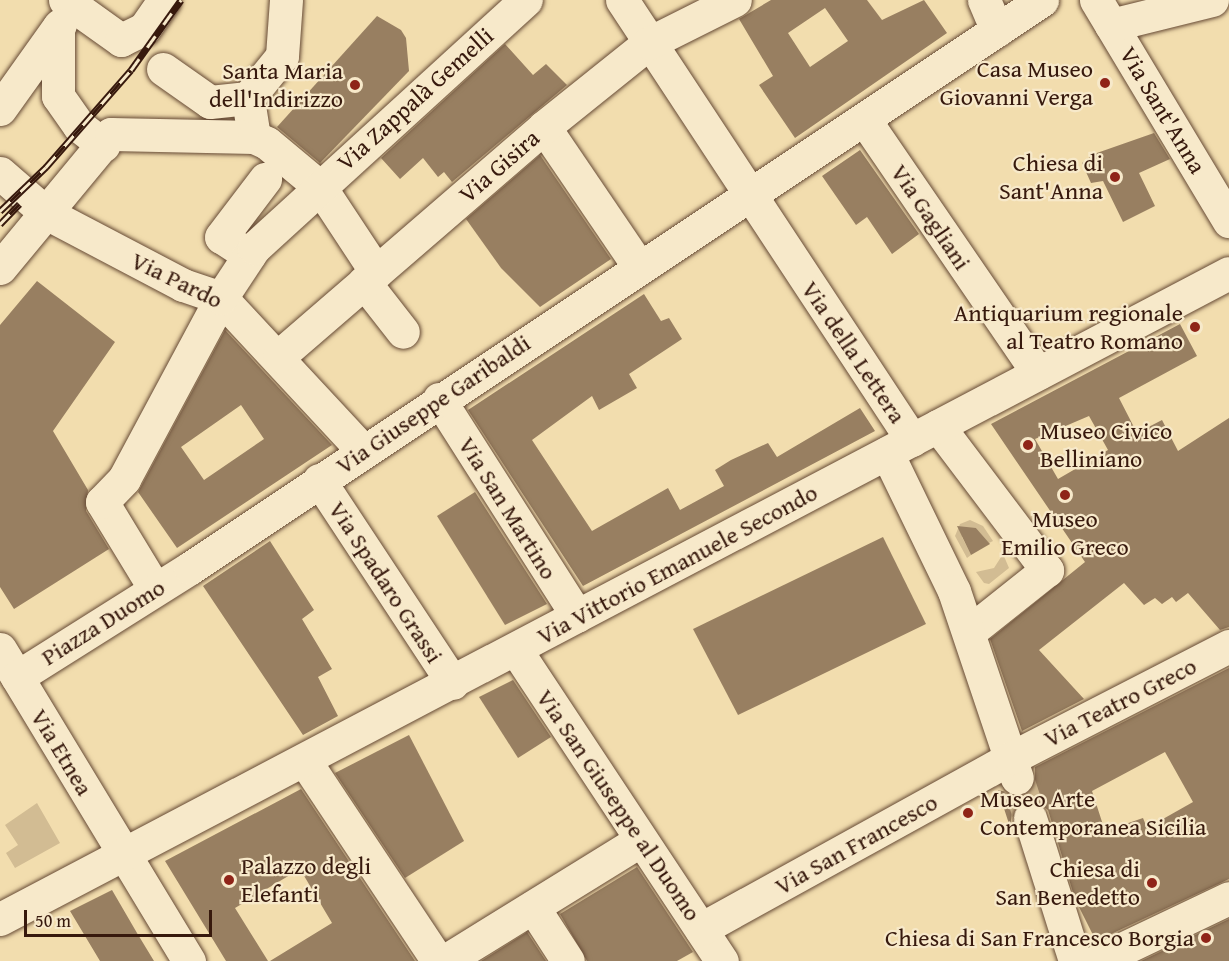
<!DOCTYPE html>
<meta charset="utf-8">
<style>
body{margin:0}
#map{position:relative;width:1229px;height:961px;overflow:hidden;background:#f2ddae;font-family:"Gentium Book Plus",serif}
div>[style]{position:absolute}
.green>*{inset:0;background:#d2bc93}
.building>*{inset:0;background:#987f61}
.minor-tunnel>*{height:33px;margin-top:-16.5px;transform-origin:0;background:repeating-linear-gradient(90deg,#cdb68e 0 33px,transparent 0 49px)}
.roads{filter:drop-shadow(0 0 2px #664a35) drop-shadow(0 0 2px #664a35)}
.minor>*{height:33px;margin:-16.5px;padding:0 16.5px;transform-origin:16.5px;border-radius:16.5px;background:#f7e9ca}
.rail>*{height:7px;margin-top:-3.5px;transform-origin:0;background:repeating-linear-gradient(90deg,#f7e9ca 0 14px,#37190d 0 28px);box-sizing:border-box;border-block:2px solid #37190d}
.dots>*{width:16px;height:16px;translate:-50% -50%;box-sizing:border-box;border:3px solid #f7e9ca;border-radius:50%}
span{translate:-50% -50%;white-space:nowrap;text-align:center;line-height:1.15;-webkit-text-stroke:4.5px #f7e9ca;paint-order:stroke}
.poi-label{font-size:24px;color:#37190d}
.right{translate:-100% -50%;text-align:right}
.left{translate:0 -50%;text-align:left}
.street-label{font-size:24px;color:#37190d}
.scale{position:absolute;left:24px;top:910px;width:188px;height:27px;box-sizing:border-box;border:3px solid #37190d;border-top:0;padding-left:8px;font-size:18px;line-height:21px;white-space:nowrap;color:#37190d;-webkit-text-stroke:4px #f7e9ca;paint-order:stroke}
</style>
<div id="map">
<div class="green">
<div style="clip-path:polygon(970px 520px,983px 526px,993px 541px,989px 543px,976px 528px,967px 528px,962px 537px,971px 555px,967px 558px,955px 536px,960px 524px)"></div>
<div style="clip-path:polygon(1003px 554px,1009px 568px,989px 584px,984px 583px,976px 572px,994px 568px)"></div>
<div style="clip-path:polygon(37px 803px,60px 843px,15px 868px,6px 853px,18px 845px,5px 825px)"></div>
</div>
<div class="building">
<div style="clip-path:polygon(evenodd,771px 0,867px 0,882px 20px,924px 0,947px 33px,795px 138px,759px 85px,773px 76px,739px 19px,771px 0,825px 8px,848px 41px,810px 67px,788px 33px,825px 8px)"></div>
<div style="clip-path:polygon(377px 16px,401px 30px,406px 38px,409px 71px,320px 163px,277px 127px)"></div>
<div style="clip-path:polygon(505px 44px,533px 75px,546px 64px,567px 85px,452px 182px,444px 172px,438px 177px,423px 158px,400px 179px,381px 158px)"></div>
<div style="clip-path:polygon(1154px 133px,1170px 159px,1139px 173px,1155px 206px,1123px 222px,1103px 181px,1091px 183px,1082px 163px,1094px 154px)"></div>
<div style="clip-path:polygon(860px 150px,919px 234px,892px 254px,867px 217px,856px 225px,822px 176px)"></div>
<div style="clip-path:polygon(540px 155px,611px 259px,540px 307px,501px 268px,466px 219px)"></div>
<div style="clip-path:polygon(37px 281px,115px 342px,53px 431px,88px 490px,86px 511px,109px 549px,14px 609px,0 587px,0 325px)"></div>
<div style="clip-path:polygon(644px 294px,661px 321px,669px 318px,682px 339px,629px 374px,637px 388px,599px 410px,592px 396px,532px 440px,592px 531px,668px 488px,680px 510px,724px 486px,715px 470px,731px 460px,768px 443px,777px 457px,860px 408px,875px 431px,583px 586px,468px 410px)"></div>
<div style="clip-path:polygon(evenodd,1180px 324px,1197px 356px,1119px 398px,1137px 433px,1162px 420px,1178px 451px,1229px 418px,1229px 627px,1220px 630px,1188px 593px,1176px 602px,1172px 597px,1162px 604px,1155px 598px,1144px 605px,1124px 583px,1039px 650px,1084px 699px,1022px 731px,990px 639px,1085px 562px,991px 424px,1180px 324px,1089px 416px,1108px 450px,1058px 479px,1035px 439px,1089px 416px)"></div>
<div style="clip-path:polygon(evenodd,225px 330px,332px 445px,177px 548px,138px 492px,225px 330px,241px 405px,264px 439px,204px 480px,181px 447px,241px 405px)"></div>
<div style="clip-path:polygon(475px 492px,547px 604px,505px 625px,437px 516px)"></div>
<div style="clip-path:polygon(957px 526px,976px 528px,990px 544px,971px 555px)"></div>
<div style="clip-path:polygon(883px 537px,926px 624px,738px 715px,693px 629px)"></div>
<div style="clip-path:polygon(270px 541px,314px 610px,302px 619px,332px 669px,318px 677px,338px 716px,303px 735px,203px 586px)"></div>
<div style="clip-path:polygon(evenodd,1229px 668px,1229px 879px,1096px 941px,1075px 899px,1048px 810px,1035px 800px,1024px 800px,1012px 813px,1010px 827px,998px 790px,1024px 796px,1035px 782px,1035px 767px,1229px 668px,1165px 752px,1193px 802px,1147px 828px,1143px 818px,1105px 831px,1092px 791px,1165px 752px)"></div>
<div style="clip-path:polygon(513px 680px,551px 737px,518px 758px,479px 697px)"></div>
<div style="clip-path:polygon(409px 735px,464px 841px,405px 878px,335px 773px)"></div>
<div style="clip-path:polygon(301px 789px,415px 961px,270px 961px,332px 923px,300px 869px,235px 908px,268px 961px,226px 961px,165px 861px)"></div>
<div style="clip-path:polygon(637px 867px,693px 952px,677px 961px,587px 961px,560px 914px)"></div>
<div style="clip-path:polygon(112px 890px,137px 933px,154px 961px,100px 961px,70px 911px)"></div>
<div style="clip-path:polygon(1229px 919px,1229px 961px,1141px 961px)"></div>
<div style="clip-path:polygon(527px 932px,546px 961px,481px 961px)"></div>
</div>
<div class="minor-tunnel">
<div style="left:1018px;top:780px;width:40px;rotate:72deg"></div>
</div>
<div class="roads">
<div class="minor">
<div style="left:65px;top:0;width:69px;rotate:35.5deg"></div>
<div style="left:121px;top:40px;width:25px;rotate:-26deg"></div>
<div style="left:144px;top:29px;width:35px;rotate:-55deg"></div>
<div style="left:622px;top:0;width:527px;rotate:56.61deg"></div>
<div style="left:984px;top:0;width:33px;rotate:67deg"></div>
<div style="left:1096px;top:0;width:258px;rotate:59deg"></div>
<div style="left:1111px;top:25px;width:104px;rotate:-13.9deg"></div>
<div style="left:58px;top:28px;width:68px;rotate:90deg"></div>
<div style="left:58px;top:96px;width:37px;rotate:55deg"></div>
<div style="left:79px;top:126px;width:31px;rotate:38deg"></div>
<div style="left:163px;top:69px;width:57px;rotate:35.1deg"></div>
<div style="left:210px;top:102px;width:38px;rotate:-6deg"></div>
<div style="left:0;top:109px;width:103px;rotate:-54.5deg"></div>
<div style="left:864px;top:119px;width:308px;rotate:55.6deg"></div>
<div style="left:544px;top:127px;width:169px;rotate:55.8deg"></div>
<div style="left:254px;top:137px;width:39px;rotate:-99deg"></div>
<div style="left:248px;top:98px;width:54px;rotate:-51deg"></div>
<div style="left:282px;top:56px;width:56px;rotate:-85.9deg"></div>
<div style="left:0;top:173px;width:61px;rotate:41deg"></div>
<div style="left:46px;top:213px;width:155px;rotate:27.7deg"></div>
<div style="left:183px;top:285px;width:40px;rotate:18.9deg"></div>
<div style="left:221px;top:298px;width:209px;rotate:47.1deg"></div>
<div style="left:249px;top:255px;width:33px;rotate:-147deg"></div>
<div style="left:221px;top:237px;width:73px;rotate:-52.8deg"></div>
<div style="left:0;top:268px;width:174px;rotate:-50.4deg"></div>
<div style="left:111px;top:134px;width:143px;rotate:1.2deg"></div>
<div style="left:254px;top:137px;width:14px;rotate:25deg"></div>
<div style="left:267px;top:143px;width:69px;rotate:39.7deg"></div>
<div style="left:320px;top:187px;width:102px;rotate:56.6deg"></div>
<div style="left:364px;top:282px;width:63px;rotate:52deg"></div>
<div style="left:279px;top:356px;width:350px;rotate:-40.8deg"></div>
<div style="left:544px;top:127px;width:134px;rotate:-38.7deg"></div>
<div style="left:649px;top:43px;width:96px;rotate:-26.6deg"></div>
<div style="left:439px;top:399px;width:257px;rotate:57.5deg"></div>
<div style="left:938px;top:426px;width:181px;rotate:52.9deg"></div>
<div style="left:1047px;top:570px;width:100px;rotate:141.5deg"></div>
<div style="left:887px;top:453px;width:153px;rotate:64.1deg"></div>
<div style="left:954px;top:591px;width:197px;rotate:71.4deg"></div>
<div style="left:319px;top:480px;width:243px;rotate:56.6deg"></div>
<div style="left:155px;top:589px;width:102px;rotate:-121.3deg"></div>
<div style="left:102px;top:502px;width:32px;rotate:-46deg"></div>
<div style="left:124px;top:479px;width:205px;rotate:-61.8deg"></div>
<div style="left:221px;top:298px;width:60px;rotate:-56.6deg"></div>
<div style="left:254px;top:248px;width:368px;rotate:-42.4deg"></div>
<div style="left:0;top:649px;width:365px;rotate:58.8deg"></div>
<div style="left:516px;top:650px;width:373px;rotate:56.5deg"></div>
<div style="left:17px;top:677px;width:204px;rotate:-32.2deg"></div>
<div style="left:190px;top:568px;width:1024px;rotate:-33.69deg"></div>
<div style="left:305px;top:761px;width:240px;rotate:56.4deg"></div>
<div style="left:1030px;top:818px;width:150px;rotate:72.5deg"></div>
<div style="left:533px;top:907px;width:64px;rotate:57.1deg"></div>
<div style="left:0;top:919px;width:1388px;rotate:-27.73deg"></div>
<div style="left:701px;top:929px;width:354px;rotate:-28.9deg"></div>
<div style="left:1011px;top:758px;width:245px;rotate:-27.2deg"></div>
<div style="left:445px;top:961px;width:230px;rotate:-31.7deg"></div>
<div style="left:1097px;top:961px;width:146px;rotate:-25.5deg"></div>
</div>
</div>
<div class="rail">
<div style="left:0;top:211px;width:64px;rotate:-43.7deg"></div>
<div style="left:46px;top:167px;width:129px;rotate:-48.8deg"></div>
<div style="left:131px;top:70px;width:86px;rotate:-54.5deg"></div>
<div style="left:0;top:224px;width:28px;rotate:-46deg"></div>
</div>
<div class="dots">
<div style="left:1105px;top:83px;background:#8f2418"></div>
<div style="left:355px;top:85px;background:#8f2418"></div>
<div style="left:1115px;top:177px;background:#8f2418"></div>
<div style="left:1195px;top:327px;background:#8f2418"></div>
<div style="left:1028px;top:445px;background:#8f2418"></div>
<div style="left:1065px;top:495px;background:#8f2418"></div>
<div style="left:968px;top:813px;background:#8f2418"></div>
<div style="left:229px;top:880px;background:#8f2418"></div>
<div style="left:1152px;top:883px;background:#8f2418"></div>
<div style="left:1206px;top:938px;background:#8f2418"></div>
</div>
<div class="poi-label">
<span class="right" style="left:1093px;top:83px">Casa Museo<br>Giovanni Verga</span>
<span class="right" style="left:343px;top:85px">Santa Maria<br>dell'Indirizzo</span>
<span class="right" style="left:1103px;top:177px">Chiesa di<br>Sant'Anna</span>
<span class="right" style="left:1183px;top:327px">Antiquarium regionale<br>al Teatro Romano</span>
<span class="left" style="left:1040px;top:445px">Museo Civico<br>Belliniano</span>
<span style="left:1065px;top:533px">Museo<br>Emilio Greco</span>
<span class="left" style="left:980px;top:813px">Museo Arte<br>Contemporanea Sicilia</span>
<span class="left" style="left:241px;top:880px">Palazzo degli<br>Elefanti</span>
<span class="right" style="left:1140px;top:883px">Chiesa di<br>San Benedetto</span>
<span class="right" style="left:1194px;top:938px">Chiesa di San Francesco Borgia</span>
</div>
<div class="street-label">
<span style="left:415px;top:99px;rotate:-42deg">Via Zappalà Gemelli</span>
<span style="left:1163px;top:110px;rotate:59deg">Via Sant'Anna</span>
<span style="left:499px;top:166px;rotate:-41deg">Via Gisira</span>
<span style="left:931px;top:217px;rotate:56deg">Via Gagliani</span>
<span style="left:177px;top:280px;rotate:26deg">Via Pardo</span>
<span style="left:854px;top:352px;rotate:56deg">Via della Lettera</span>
<span style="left:433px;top:404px;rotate:-34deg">Via Giuseppe Garibaldi</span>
<span style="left:508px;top:508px;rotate:58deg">Via San Martino</span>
<span style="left:677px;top:564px;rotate:-28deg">Via Vittorio Emanuele Secondo</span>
<span style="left:386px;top:582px;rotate:57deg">Via Spadaro Grassi</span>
<span style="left:103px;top:622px;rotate:-32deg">Piazza Duomo</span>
<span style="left:1120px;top:702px;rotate:-27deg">Via Teatro Greco</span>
<span style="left:62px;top:752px;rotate:59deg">Via Etnea</span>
<span style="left:619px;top:805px;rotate:56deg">Via San Giuseppe al Duomo</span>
<span style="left:856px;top:844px;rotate:-29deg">Via San Francesco</span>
</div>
<div class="scale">50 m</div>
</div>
